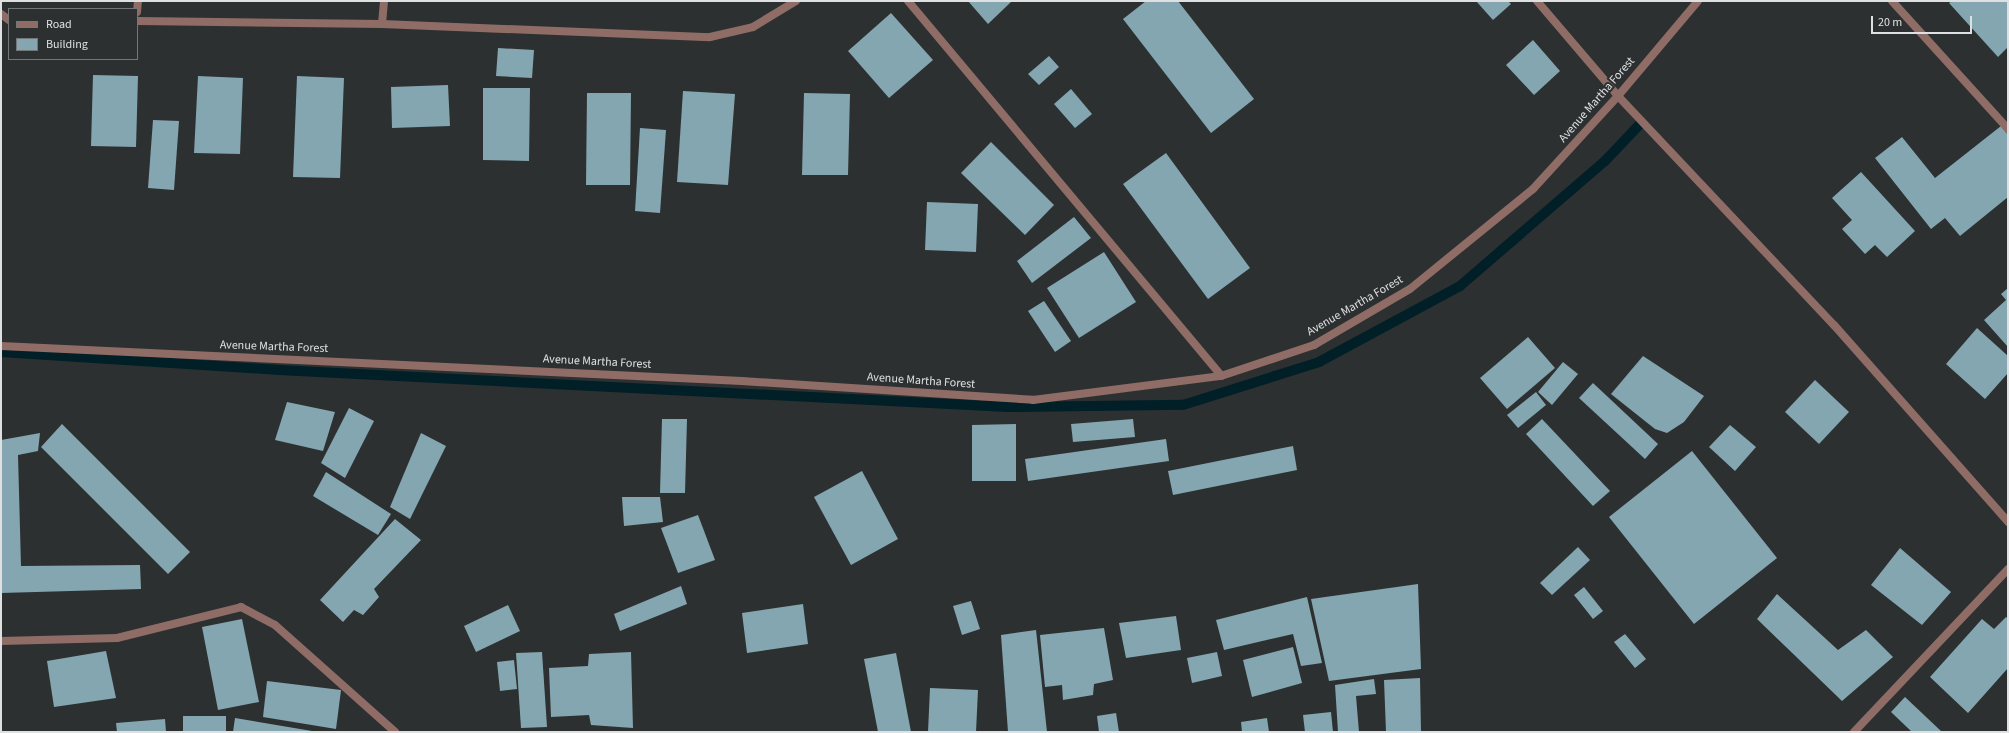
<!DOCTYPE html>
<style>
body{margin:0}
#map{position:relative;width:2009px;height:733px;overflow:hidden;background:#2d3031;font-family:"Source Sans 3",sans-serif}
div>[style]{position:absolute}
.stream>*{height:10px;margin:-5px;padding:0 5px;transform-origin:5px;border-radius:5px;background:#001f27}
.building>*{inset:0;background:#84a6b1}
.minor>*{height:8px;margin:-4px;padding:0 4px;transform-origin:4px;border-radius:4px;background:#8f6d66}
span{translate:-50% -50%;white-space:nowrap;text-align:center;line-height:1.15;-webkit-text-stroke:4px #2d3031;paint-order:stroke}
.street-label{font-size:12px;color:#dee0e1}
.frame{position:absolute;inset:0;border:2px solid #dee0e1;pointer-events:none}
.legend{position:absolute;left:8px;top:8px;width:130px;height:52px;box-sizing:border-box;background:#2d3031;border:1px solid #747677;margin:0;padding:5px 7px;list-style:none;font-size:12px;color:#dee0e1}
.legend li{display:flex;align-items:center;gap:8px;height:20px}
.legend b{width:20px;border:1px solid #747677}
.scale{position:absolute;left:1871px;top:16px;width:101px;height:18px;box-sizing:border-box;border:2px solid #dee0e1;border-top:0;padding-left:5px;font-size:12px;line-height:14px;white-space:nowrap;color:#dee0e1;-webkit-text-stroke:3px #2d3031;paint-order:stroke}
</style>
<div id="map">
<div class="stream">
<div style="left:1px;top:352px;width:279px;rotate:3.7deg"></div>
<div style="left:279px;top:370px;width:730px;rotate:2.91deg"></div>
<div style="left:1008px;top:407px;width:175px;rotate:-0.7deg"></div>
<div style="left:1183px;top:405px;width:143px;rotate:-17.5deg"></div>
<div style="left:1319px;top:362px;width:160px;rotate:-28.3deg"></div>
<div style="left:1460px;top:286px;width:191px;rotate:-40.8deg"></div>
<div style="left:1605px;top:161px;width:52px;rotate:-46.5deg"></div>
</div>
<div class="building">
<div style="clip-path:polygon(968px 1px,1012px 1px,988px 24px)"></div>
<div style="clip-path:polygon(1146px 1px,1178px 1px,1254px 99px,1211px 133px,1123px 19px)"></div>
<div style="clip-path:polygon(1476px 1px,1508px 1px,1511px 4px,1493px 20px)"></div>
<div style="clip-path:polygon(1952px 1px,2008px 1px,2008px 47px,1998px 57px,1949px 3px)"></div>
<div style="clip-path:polygon(891px 13px,933px 60px,889px 98px,848px 51px)"></div>
<div style="clip-path:polygon(1533px 40px,1560px 71px,1534px 95px,1506px 65px)"></div>
<div style="clip-path:polygon(498px 48px,534px 50px,532px 78px,496px 76px)"></div>
<div style="clip-path:polygon(1049px 56px,1059px 67px,1039px 85px,1028px 74px)"></div>
<div style="clip-path:polygon(93px 75px,138px 76px,136px 147px,91px 146px)"></div>
<div style="clip-path:polygon(198px 76px,243px 78px,240px 154px,194px 153px)"></div>
<div style="clip-path:polygon(297px 76px,344px 78px,340px 178px,293px 177px)"></div>
<div style="clip-path:polygon(448px 85px,450px 126px,392px 128px,391px 87px)"></div>
<div style="clip-path:polygon(483px 88px,530px 88px,529px 161px,483px 160px)"></div>
<div style="clip-path:polygon(1071px 89px,1092px 114px,1075px 128px,1054px 104px)"></div>
<div style="clip-path:polygon(683px 91px,735px 94px,728px 185px,677px 182px)"></div>
<div style="clip-path:polygon(587px 93px,631px 93px,630px 185px,586px 185px)"></div>
<div style="clip-path:polygon(804px 93px,850px 94px,848px 175px,802px 175px)"></div>
<div style="clip-path:polygon(153px 120px,179px 121px,174px 190px,148px 188px)"></div>
<div style="clip-path:polygon(2001px 126px,2008px 135px,2008px 197px,1960px 236px,1945px 218px,1931px 229px,1875px 158px,1902px 137px,1935px 178px)"></div>
<div style="clip-path:polygon(640px 128px,666px 130px,660px 213px,635px 211px)"></div>
<div style="clip-path:polygon(991px 142px,1054px 205px,1025px 235px,961px 173px)"></div>
<div style="clip-path:polygon(1166px 153px,1250px 268px,1208px 299px,1123px 184px)"></div>
<div style="clip-path:polygon(1861px 172px,1915px 231px,1887px 257px,1875px 245px,1865px 254px,1842px 229px,1852px 220px,1832px 198px)"></div>
<div style="clip-path:polygon(927px 202px,978px 204px,976px 252px,925px 250px)"></div>
<div style="clip-path:polygon(1074px 217px,1091px 238px,1032px 283px,1017px 261px)"></div>
<div style="clip-path:polygon(1104px 252px,1136px 302px,1079px 338px,1047px 288px)"></div>
<div style="clip-path:polygon(2008px 288px,2008px 347px,1984px 320px,2006px 300px,2001px 294px)"></div>
<div style="clip-path:polygon(1044px 301px,1071px 341px,1055px 352px,1028px 311px)"></div>
<div style="clip-path:polygon(1977px 328px,2008px 356px,2008px 373px,1985px 399px,1946px 364px)"></div>
<div style="clip-path:polygon(1528px 337px,1555px 368px,1507px 409px,1480px 378px)"></div>
<div style="clip-path:polygon(1643px 356px,1704px 396px,1684px 422px,1667px 433px,1655px 429px,1611px 394px)"></div>
<div style="clip-path:polygon(1563px 362px,1578px 374px,1552px 405px,1538px 392px)"></div>
<div style="clip-path:polygon(1815px 380px,1849px 412px,1819px 444px,1785px 412px)"></div>
<div style="clip-path:polygon(1593px 383px,1658px 444px,1645px 459px,1579px 398px)"></div>
<div style="clip-path:polygon(1536px 392px,1546px 405px,1518px 428px,1507px 415px)"></div>
<div style="clip-path:polygon(287px 402px,335px 412px,323px 451px,275px 440px)"></div>
<div style="clip-path:polygon(349px 408px,374px 421px,345px 478px,321px 463px)"></div>
<div style="clip-path:polygon(662px 419px,687px 419px,685px 493px,660px 493px)"></div>
<div style="clip-path:polygon(1133px 419px,1135px 437px,1073px 442px,1071px 424px)"></div>
<div style="clip-path:polygon(1542px 419px,1610px 491px,1593px 506px,1526px 434px)"></div>
<div style="clip-path:polygon(62px 424px,190px 552px,168px 574px,41px 447px)"></div>
<div style="clip-path:polygon(1016px 424px,1016px 481px,972px 481px,972px 425px)"></div>
<div style="clip-path:polygon(1730px 425px,1756px 447px,1735px 471px,1709px 447px)"></div>
<div style="clip-path:polygon(40px 433px,38px 451px,18px 455px,21px 566px,140px 565px,141px 589px,1px 593px,1px 440px)"></div>
<div style="clip-path:polygon(421px 433px,446px 446px,410px 519px,390px 507px)"></div>
<div style="clip-path:polygon(1166px 439px,1169px 461px,1028px 481px,1025px 459px)"></div>
<div style="clip-path:polygon(1293px 446px,1297px 470px,1173px 495px,1168px 471px)"></div>
<div style="clip-path:polygon(1692px 451px,1777px 558px,1694px 624px,1609px 517px)"></div>
<div style="clip-path:polygon(862px 471px,898px 539px,851px 565px,814px 497px)"></div>
<div style="clip-path:polygon(326px 472px,391px 514px,378px 535px,313px 496px)"></div>
<div style="clip-path:polygon(622px 497px,660px 497px,663px 522px,624px 526px)"></div>
<div style="clip-path:polygon(698px 515px,715px 560px,678px 573px,661px 528px)"></div>
<div style="clip-path:polygon(395px 519px,421px 540px,374px 589px,379px 597px,363px 615px,354px 610px,343px 622px,320px 600px)"></div>
<div style="clip-path:polygon(1578px 547px,1590px 560px,1552px 595px,1540px 583px)"></div>
<div style="clip-path:polygon(1900px 548px,1951px 592px,1922px 625px,1871px 585px)"></div>
<div style="clip-path:polygon(1418px 584px,1421px 669px,1329px 681px,1311px 599px)"></div>
<div style="clip-path:polygon(681px 586px,687px 604px,620px 631px,614px 614px)"></div>
<div style="clip-path:polygon(1584px 587px,1603px 611px,1593px 619px,1574px 595px)"></div>
<div style="clip-path:polygon(1777px 594px,1838px 650px,1866px 630px,1893px 657px,1842px 701px,1757px 619px)"></div>
<div style="clip-path:polygon(1307px 597px,1322px 663px,1301px 666px,1293px 634px,1224px 650px,1216px 620px)"></div>
<div style="clip-path:polygon(971px 601px,980px 629px,962px 635px,953px 606px)"></div>
<div style="clip-path:polygon(803px 604px,808px 644px,747px 653px,742px 613px)"></div>
<div style="clip-path:polygon(508px 605px,520px 631px,476px 652px,464px 626px)"></div>
<div style="clip-path:polygon(1176px 616px,1181px 650px,1126px 658px,1119px 623px)"></div>
<div style="clip-path:polygon(2006px 617px,2008px 619px,2008px 668px,1968px 713px,1930px 677px,1982px 619px,1994px 629px)"></div>
<div style="clip-path:polygon(242px 619px,259px 702px,218px 710px,202px 627px)"></div>
<div style="clip-path:polygon(1104px 628px,1113px 680px,1094px 684px,1093px 695px,1063px 700px,1062px 685px,1045px 687px,1040px 635px)"></div>
<div style="clip-path:polygon(1036px 630px,1047px 732px,1008px 732px,1001px 635px)"></div>
<div style="clip-path:polygon(1625px 634px,1646px 659px,1635px 668px,1614px 642px)"></div>
<div style="clip-path:polygon(1293px 647px,1302px 683px,1252px 697px,1243px 660px)"></div>
<div style="clip-path:polygon(106px 651px,116px 698px,54px 707px,47px 661px)"></div>
<div style="clip-path:polygon(542px 652px,547px 727px,521px 728px,516px 653px)"></div>
<div style="clip-path:polygon(631px 652px,633px 728px,591px 725px,589px 715px,551px 717px,549px 668px,588px 666px,589px 654px)"></div>
<div style="clip-path:polygon(1217px 652px,1222px 676px,1192px 683px,1187px 658px)"></div>
<div style="clip-path:polygon(896px 653px,911px 732px,878px 732px,864px 659px)"></div>
<div style="clip-path:polygon(514px 660px,517px 689px,500px 691px,497px 662px)"></div>
<div style="clip-path:polygon(1420px 678px,1421px 732px,1386px 732px,1384px 680px)"></div>
<div style="clip-path:polygon(1374px 679px,1376px 694px,1356px 696px,1359px 732px,1338px 732px,1335px 685px)"></div>
<div style="clip-path:polygon(267px 681px,341px 690px,336px 729px,263px 717px)"></div>
<div style="clip-path:polygon(930px 688px,978px 690px,976px 732px,928px 732px)"></div>
<div style="clip-path:polygon(1905px 697px,1942px 732px,1912px 732px,1891px 712px)"></div>
<div style="clip-path:polygon(1331px 712px,1333px 732px,1305px 732px,1303px 715px)"></div>
<div style="clip-path:polygon(1116px 713px,1119px 732px,1099px 732px,1097px 716px)"></div>
<div style="clip-path:polygon(183px 716px,226px 716px,226px 732px,183px 732px)"></div>
<div style="clip-path:polygon(235px 718px,312px 731px,312px 732px,233px 732px)"></div>
<div style="clip-path:polygon(1267px 718px,1269px 732px,1242px 732px,1241px 722px)"></div>
<div style="clip-path:polygon(165px 719px,166px 732px,117px 732px,116px 723px)"></div>
</div>
<div class="minor">
<div style="left:908px;top:1px;width:488px;rotate:50.1deg"></div>
<div style="left:1537px;top:1px;width:125px;rotate:49.5deg"></div>
<div style="left:1618px;top:96px;width:315px;rotate:46.7deg"></div>
<div style="left:1834px;top:325px;width:263px;rotate:48.5deg"></div>
<div style="left:1892px;top:1px;width:173px;rotate:47.8deg"></div>
<div style="left:137px;top:12px;width:11px;rotate:-85deg"></div>
<div style="left:1px;top:14px;width:10px;rotate:37deg"></div>
<div style="left:137px;top:21px;width:245px;rotate:0.7deg"></div>
<div style="left:382px;top:24px;width:328px;rotate:2.3deg"></div>
<div style="left:710px;top:37px;width:44px;rotate:-13.1deg"></div>
<div style="left:753px;top:27px;width:50px;rotate:-31.2deg"></div>
<div style="left:382px;top:24px;width:23px;rotate:-85deg"></div>
<div style="left:1px;top:346px;width:742px;rotate:2.7deg"></div>
<div style="left:742px;top:381px;width:292px;rotate:3.7deg"></div>
<div style="left:1033px;top:400px;width:190px;rotate:-7.3deg"></div>
<div style="left:1221px;top:376px;width:98px;rotate:-18.4deg"></div>
<div style="left:1314px;top:345px;width:111px;rotate:-30.3deg"></div>
<div style="left:1410px;top:289px;width:159px;rotate:-39.1deg"></div>
<div style="left:1533px;top:189px;width:126px;rotate:-47.6deg"></div>
<div style="left:1618px;top:96px;width:124px;rotate:-49.9deg"></div>
<div style="left:1px;top:641px;width:116px;rotate:-1.5deg"></div>
<div style="left:117px;top:638px;width:128px;rotate:-14deg"></div>
<div style="left:241px;top:607px;width:38px;rotate:28deg"></div>
<div style="left:275px;top:625px;width:161px;rotate:41.7deg"></div>
<div style="left:1854px;top:732px;width:224px;rotate:-46.6deg"></div>
</div>
<div class="street-label">
<span style="left:1597px;top:100px;rotate:-49deg">Avenue Martha Forest</span>
<span style="left:1355px;top:306px;rotate:-30deg">Avenue Martha Forest</span>
<span style="left:274px;top:347px;rotate:2deg">Avenue Martha Forest</span>
<span style="left:597px;top:362px;rotate:3deg">Avenue Martha Forest</span>
<span style="left:921px;top:381px;rotate:4deg">Avenue Martha Forest</span>
</div>
<div class="frame"></div>
<ul class="legend">
<li><b style="height:5px;background:#8f6d66"></b>Road</li>
<li><b style="height:11px;background:#84a6b1"></b>Building</li>
</ul>
<div class="scale">20 m</div>
</div>
